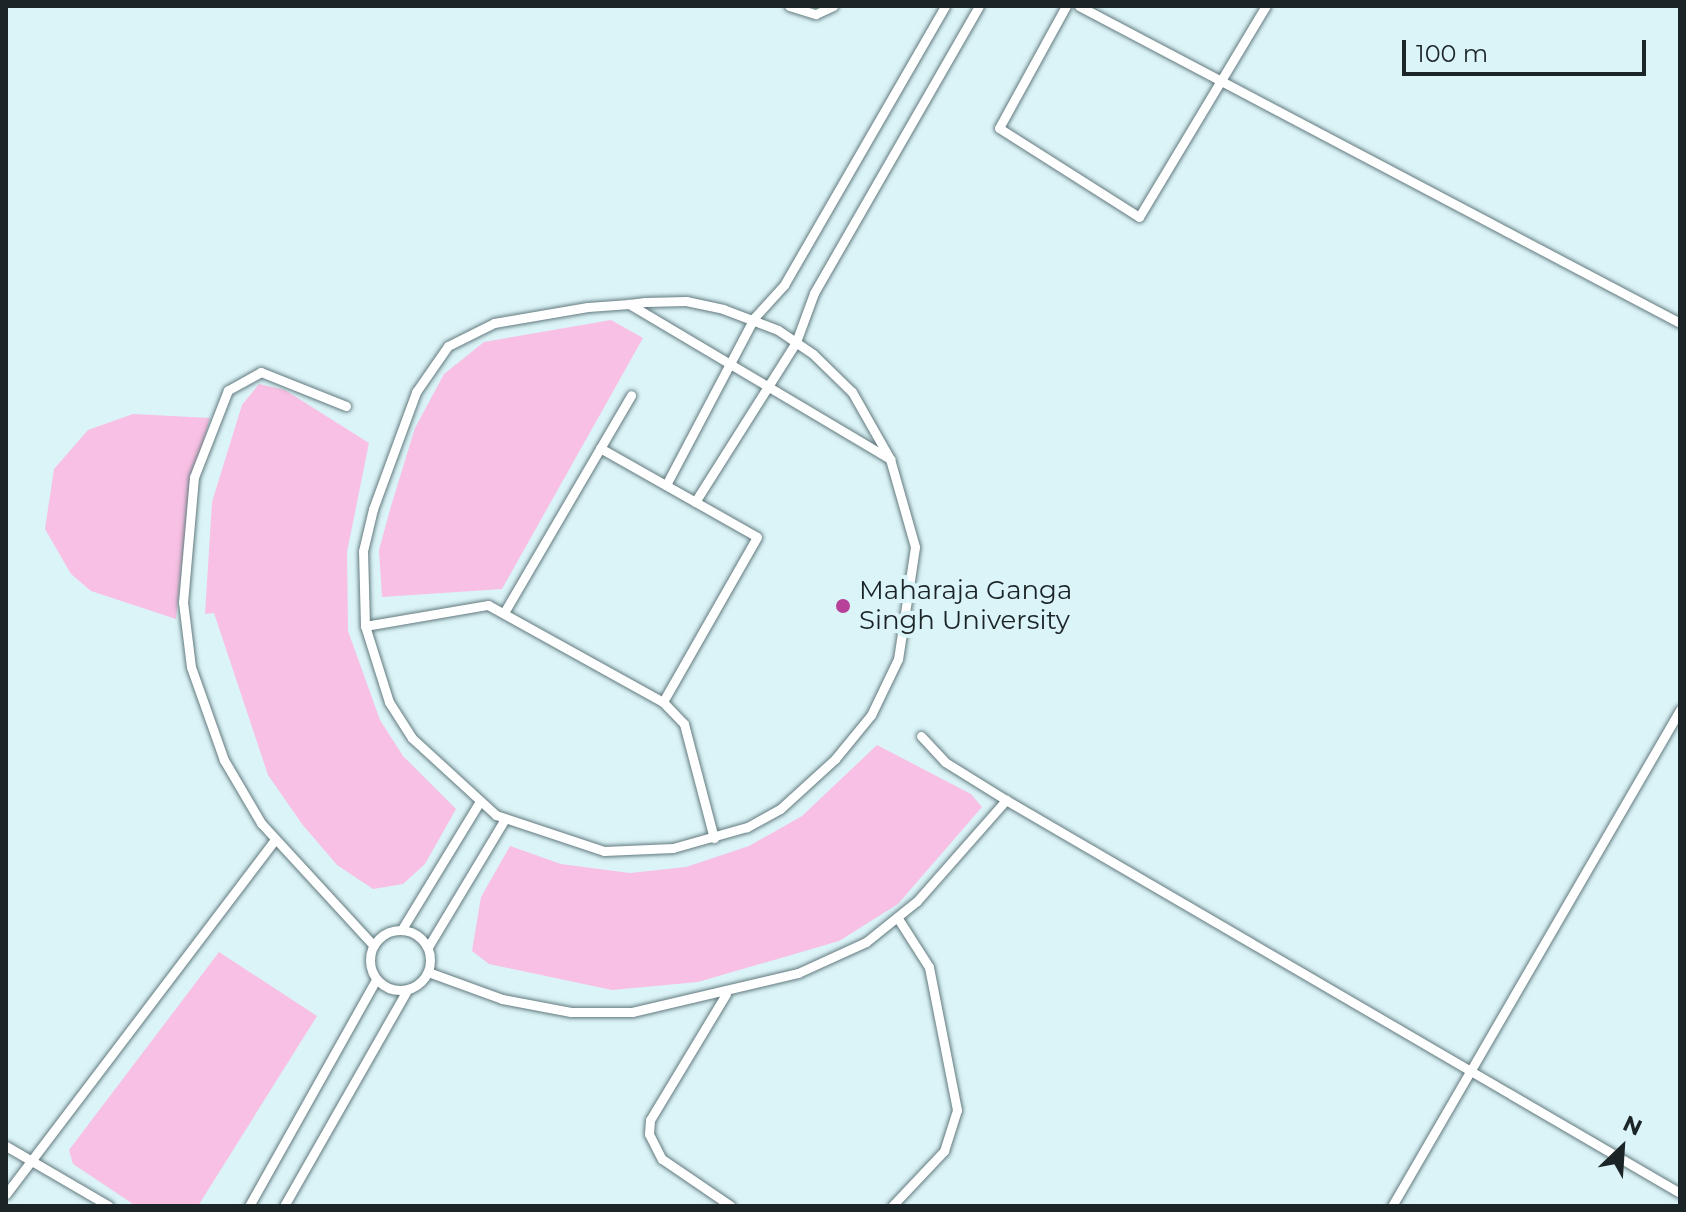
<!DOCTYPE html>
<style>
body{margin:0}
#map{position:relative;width:1686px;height:1212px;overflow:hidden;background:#dbf4f8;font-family:Montserrat,sans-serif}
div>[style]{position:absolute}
.green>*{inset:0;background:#f8c0e4}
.roads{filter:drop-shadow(0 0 2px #637a7e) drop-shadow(0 0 2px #637a7e)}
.lane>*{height:9px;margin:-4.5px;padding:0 4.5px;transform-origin:4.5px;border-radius:4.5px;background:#fff}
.lane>.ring{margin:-4.5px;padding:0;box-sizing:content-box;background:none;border:9px solid #fff;border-radius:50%}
.dots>*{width:22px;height:22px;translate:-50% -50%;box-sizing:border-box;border:4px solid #dbf4f8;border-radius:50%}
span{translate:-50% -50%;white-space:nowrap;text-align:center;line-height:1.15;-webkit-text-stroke:8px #dbf4f8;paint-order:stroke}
.poi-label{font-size:26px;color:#1b2426}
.left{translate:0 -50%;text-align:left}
.frame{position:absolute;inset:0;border:8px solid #1b2426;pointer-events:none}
.north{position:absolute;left:1582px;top:1108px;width:80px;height:80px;-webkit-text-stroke:6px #dbf4f8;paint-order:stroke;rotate:25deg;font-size:22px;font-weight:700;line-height:32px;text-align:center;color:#1b2426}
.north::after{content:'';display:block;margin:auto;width:28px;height:36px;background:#1b2426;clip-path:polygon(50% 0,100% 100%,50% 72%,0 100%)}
.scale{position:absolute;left:1402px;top:40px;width:244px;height:36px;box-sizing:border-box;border:4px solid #1b2426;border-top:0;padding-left:10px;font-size:24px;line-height:28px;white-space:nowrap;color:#1b2426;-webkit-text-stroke:6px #dbf4f8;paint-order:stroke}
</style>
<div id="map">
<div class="green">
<div style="clip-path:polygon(611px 320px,643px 338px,502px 589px,382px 597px,379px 550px,391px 506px,415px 428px,444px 374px,484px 342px)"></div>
<div style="clip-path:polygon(259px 384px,285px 390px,369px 443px,347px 552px,348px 631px,380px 720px,403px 756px,456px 809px,425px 864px,403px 884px,373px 889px,337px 865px,302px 824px,268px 775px,214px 613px,205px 614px,212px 502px,242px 405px)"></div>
<div style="clip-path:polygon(133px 414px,210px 418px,189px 496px,176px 619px,91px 591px,71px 574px,45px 529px,54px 469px,88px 430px)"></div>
<div style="clip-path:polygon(877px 745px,971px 794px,982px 807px,898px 904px,839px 941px,698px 982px,612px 990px,489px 964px,472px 951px,481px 897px,510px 846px,561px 864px,630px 873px,686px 867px,749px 846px,802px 816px)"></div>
<div style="clip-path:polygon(219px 952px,317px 1016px,198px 1206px,136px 1206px,73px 1164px,69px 1150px)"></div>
</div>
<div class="roads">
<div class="lane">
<div style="left:789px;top:6px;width:28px;rotate:17deg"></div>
<div style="left:816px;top:14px;width:19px;rotate:-25deg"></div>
<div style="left:1066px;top:6px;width:139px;rotate:118.8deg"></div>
<div style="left:999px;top:128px;width:166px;rotate:32.4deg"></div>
<div style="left:1139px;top:217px;width:246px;rotate:-59deg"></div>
<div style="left:1079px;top:6px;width:679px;rotate:27.81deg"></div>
<div style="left:629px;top:304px;width:304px;rotate:30.7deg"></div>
<div style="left:890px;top:459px;width:91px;rotate:74.1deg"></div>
<div style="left:915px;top:547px;width:113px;rotate:98.6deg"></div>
<div style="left:898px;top:659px;width:62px;rotate:115.7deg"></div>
<div style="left:871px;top:715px;width:57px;rotate:129.3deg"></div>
<div style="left:835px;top:759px;width:74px;rotate:137.7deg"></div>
<div style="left:780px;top:809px;width:38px;rotate:151deg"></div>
<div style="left:747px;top:827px;width:77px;rotate:164.2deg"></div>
<div style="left:673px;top:848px;width:69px;rotate:177.5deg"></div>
<div style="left:604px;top:851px;width:114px;rotate:-161.6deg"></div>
<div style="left:496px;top:815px;width:114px;rotate:-137.5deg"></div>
<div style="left:412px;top:738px;width:43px;rotate:-122.6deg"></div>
<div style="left:389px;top:702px;width:80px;rotate:-107.5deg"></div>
<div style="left:365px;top:626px;width:75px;rotate:-91.5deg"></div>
<div style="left:363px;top:551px;width:43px;rotate:-76.6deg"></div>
<div style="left:373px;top:509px;width:125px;rotate:-69.8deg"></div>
<div style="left:416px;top:392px;width:56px;rotate:-55.2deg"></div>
<div style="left:448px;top:346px;width:51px;rotate:-26.6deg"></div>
<div style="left:494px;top:323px;width:95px;rotate:-9.7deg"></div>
<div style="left:588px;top:307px;width:41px;rotate:-4.2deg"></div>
<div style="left:629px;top:304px;width:16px;rotate:-7deg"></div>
<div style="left:645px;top:302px;width:41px;rotate:-1.4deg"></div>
<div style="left:686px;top:301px;width:38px;rotate:12deg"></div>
<div style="left:723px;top:309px;width:59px;rotate:20.9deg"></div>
<div style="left:778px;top:330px;width:42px;rotate:34.4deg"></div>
<div style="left:813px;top:354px;width:54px;rotate:44.3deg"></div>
<div style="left:852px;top:392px;width:77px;rotate:60.4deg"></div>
<div style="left:346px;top:406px;width:92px;rotate:-158.2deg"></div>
<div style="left:261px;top:372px;width:38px;rotate:151deg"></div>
<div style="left:228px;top:390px;width:93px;rotate:111.3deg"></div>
<div style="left:194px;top:477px;width:125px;rotate:95deg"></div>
<div style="left:183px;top:602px;width:65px;rotate:83deg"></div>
<div style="left:191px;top:667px;width:99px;rotate:70.5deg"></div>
<div style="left:224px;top:760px;width:73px;rotate:59.6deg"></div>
<div style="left:261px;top:823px;width:166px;rotate:47.4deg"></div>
<div style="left:600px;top:448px;width:180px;rotate:29.5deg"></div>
<div style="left:757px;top:537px;width:190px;rotate:119.7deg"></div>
<div style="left:666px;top:485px;width:189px;rotate:-62.2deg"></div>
<div style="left:754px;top:318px;width:45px;rotate:-47.7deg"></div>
<div style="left:784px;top:285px;width:322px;rotate:-60deg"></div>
<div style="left:695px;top:502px;width:189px;rotate:-57.7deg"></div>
<div style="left:796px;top:342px;width:52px;rotate:-69.8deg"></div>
<div style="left:814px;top:293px;width:331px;rotate:-60.1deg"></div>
<div style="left:505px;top:611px;width:250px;rotate:-59.7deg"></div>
<div style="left:365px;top:626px;width:125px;rotate:-9.7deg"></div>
<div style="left:488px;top:605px;width:200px;rotate:29deg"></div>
<div style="left:663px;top:702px;width:30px;rotate:46deg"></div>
<div style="left:684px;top:724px;width:118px;rotate:75.3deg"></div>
<div style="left:921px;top:736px;width:35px;rotate:47deg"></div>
<div style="left:945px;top:762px;width:72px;rotate:31.9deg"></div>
<div style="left:1006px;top:800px;width:780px;rotate:30.25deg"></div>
<div style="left:402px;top:929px;width:148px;rotate:-58.6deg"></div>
<div class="ring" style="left:370px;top:930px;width:51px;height:51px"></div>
<div style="left:428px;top:947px;width:149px;rotate:-59deg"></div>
<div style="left:428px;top:972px;width:79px;rotate:20deg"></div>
<div style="left:502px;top:999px;width:70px;rotate:10.7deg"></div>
<div style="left:571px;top:1012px;width:61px"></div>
<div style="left:632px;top:1012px;width:171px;rotate:-13.2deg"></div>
<div style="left:798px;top:973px;width:75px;rotate:-24.5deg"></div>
<div style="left:866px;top:942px;width:65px;rotate:-38.8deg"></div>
<div style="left:917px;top:901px;width:135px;rotate:-48.6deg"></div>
<div style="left:726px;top:994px;width:147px;rotate:121.1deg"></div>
<div style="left:650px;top:1120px;width:14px;rotate:94deg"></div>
<div style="left:649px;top:1134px;width:28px;rotate:63deg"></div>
<div style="left:662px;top:1159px;width:83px;rotate:34.3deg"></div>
<div style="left:6px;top:1146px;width:119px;rotate:30.2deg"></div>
<div style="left:6px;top:1194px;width:445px;rotate:-52.8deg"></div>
<div style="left:249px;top:1206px;width:259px;rotate:-60.7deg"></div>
<div style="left:284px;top:1206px;width:250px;rotate:-60.3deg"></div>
<div style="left:892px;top:1206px;width:76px;rotate:-46.6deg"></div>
<div style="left:944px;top:1151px;width:43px;rotate:-72.4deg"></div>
<div style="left:957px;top:1110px;width:146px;rotate:-101.1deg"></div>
<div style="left:929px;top:967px;width:59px;rotate:-122.6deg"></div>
<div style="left:1392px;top:1206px;width:574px;rotate:-59.86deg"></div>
</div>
</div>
<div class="dots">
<div style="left:843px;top:606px;background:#b74198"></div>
</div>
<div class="poi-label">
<span class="left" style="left:859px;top:606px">Maharaja Ganga<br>Singh University</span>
</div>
<div class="frame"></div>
<div class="north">N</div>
<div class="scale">100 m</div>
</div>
